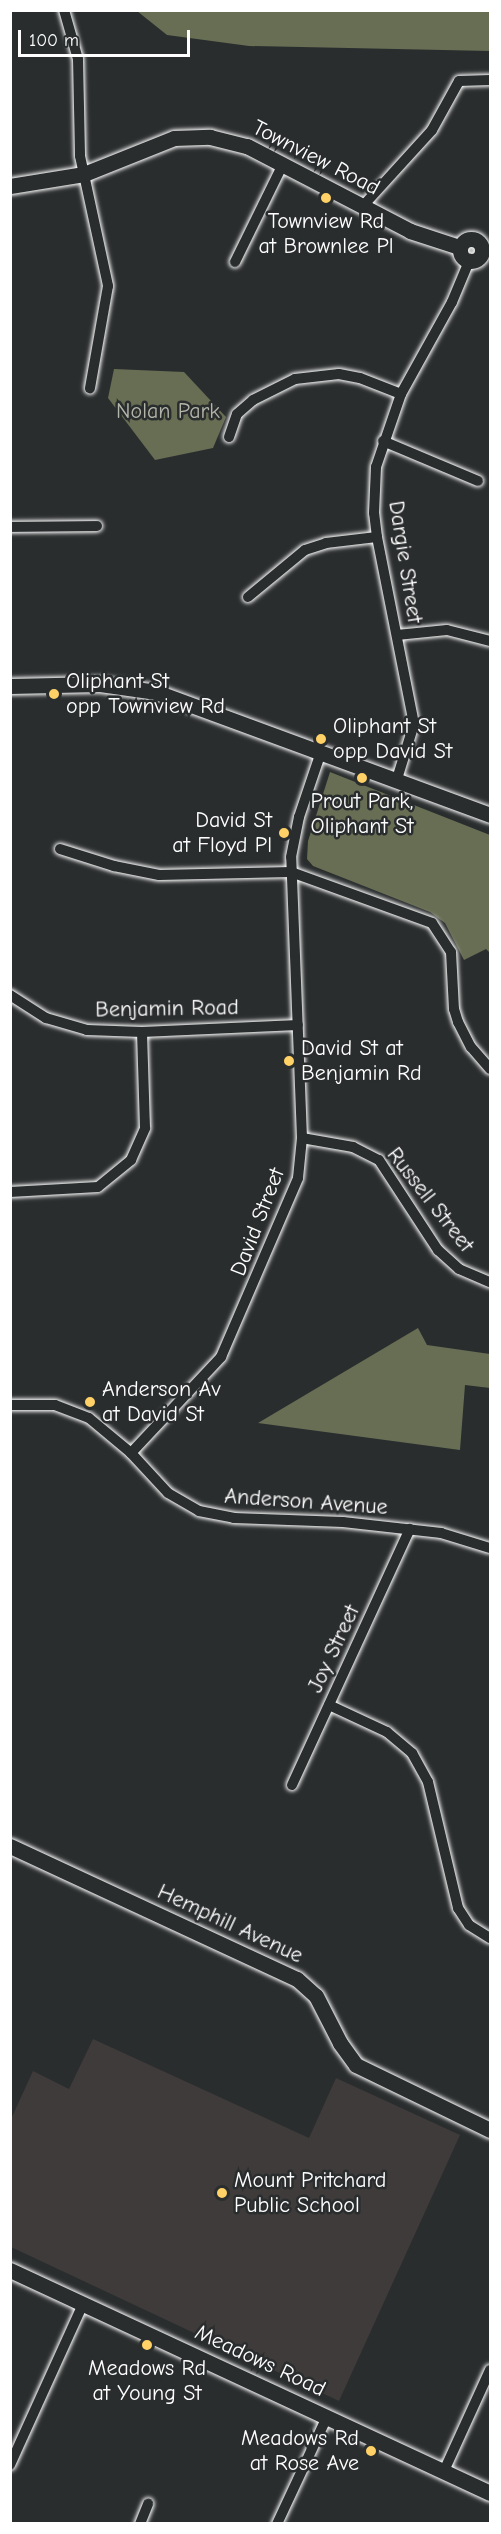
<!DOCTYPE html>
<style>
body{margin:0}
#map{position:relative;width:501px;height:2534px;overflow:hidden;background:#2a2d2e;font-family:"Comic Neue",sans-serif}
div>[style]{position:absolute}
.built>*{inset:0;background:#3e3b3a}
.green>*{inset:0;background:#676e54}
.roads{filter:drop-shadow(0 0 2px #fff) drop-shadow(0 0 2px #fff)}
.street>*{height:10px;margin:-5px;padding:0 5px;transform-origin:5px;border-radius:5px;background:#2a2d2e}
.secondary>*{height:15px;margin:-7.5px;padding:0 7.5px;transform-origin:7.5px;border-radius:7.5px;background:#2a2d2e}
.secondary>.ring{margin:-7.5px;padding:0;box-sizing:content-box;background:none;border:15px solid #2a2d2e;border-radius:50%}
.dots>*{width:16px;height:16px;translate:-50% -50%;box-sizing:border-box;border:3px solid #2a2d2e;border-radius:50%}
span{translate:-50% -50%;white-space:nowrap;text-align:center;line-height:1.15;-webkit-text-stroke:5px #2a2d2e;paint-order:stroke}
.street-label{font-size:22px;color:#fff}
.poi-label{font-size:22px;color:#fff}
.left{translate:0 -50%;text-align:left}
.right{translate:-100% -50%;text-align:right}
.park-label{font-size:22px;color:#b3b6aa}
.frame{position:absolute;inset:0;border:12px solid #fff;pointer-events:none}
.scale{position:absolute;left:18px;top:30px;width:172px;height:27px;box-sizing:border-box;border:3px solid #fff;border-top:0;padding-left:8px;font-size:18px;line-height:21px;white-space:nowrap;color:#fff;-webkit-text-stroke:4px #2a2d2e;paint-order:stroke}
</style>
<div id="map">
<div class="built">
<div style="clip-path:polygon(93px 2039px,309px 2138px,336px 2078px,460px 2135px,339px 2401px,11px 2247px,11px 2119px,33px 2071px,69px 2089px)"></div>
</div>
<div class="green">
<div style="clip-path:polygon(137px 11px,490px 11px,490px 51px,249px 46px,167px 35px)"></div>
<div style="clip-path:polygon(114px 369px,184px 372px,226px 417px,213px 448px,155px 460px,108px 398px)"></div>
<div style="clip-path:polygon(330px 772px,490px 835px,490px 953px,486px 949px,464px 960px,445px 923px,430px 912px,313px 866px,307px 859px,308px 841px)"></div>
<div style="clip-path:polygon(418px 1328px,427px 1345px,490px 1354px,490px 1388px,465px 1385px,460px 1450px,258px 1423px)"></div>
</div>
<div class="roads">
<div class="street">
<div style="left:64px;top:10px;width:51px;rotate:74.1deg"></div>
<div style="left:78px;top:59px;width:97px;rotate:88.8deg"></div>
<div style="left:80px;top:156px;width:133px;rotate:77.8deg"></div>
<div style="left:108px;top:286px;width:104px;rotate:100deg"></div>
<div style="left:362px;top:207px;width:104px;rotate:-47.7deg"></div>
<div style="left:432px;top:130px;width:56px;rotate:-61.1deg"></div>
<div style="left:459px;top:81px;width:31px;rotate:-2deg"></div>
<div style="left:235px;top:262px;width:109px;rotate:-63.9deg"></div>
<div style="left:229px;top:437px;width:24px;rotate:-71deg"></div>
<div style="left:237px;top:414px;width:21px;rotate:-41deg"></div>
<div style="left:253px;top:400px;width:47px;rotate:-26.6deg"></div>
<div style="left:295px;top:379px;width:44px;rotate:-6.5deg"></div>
<div style="left:339px;top:374px;width:21px;rotate:11deg"></div>
<div style="left:360px;top:378px;width:44px;rotate:21.3deg"></div>
<div style="left:383px;top:441px;width:103px;rotate:22.8deg"></div>
<div style="left:10px;top:527px;width:87px;rotate:-0.7deg"></div>
<div style="left:248px;top:597px;width:74px;rotate:-39.5deg"></div>
<div style="left:305px;top:550px;width:22px;rotate:-18deg"></div>
<div style="left:326px;top:543px;width:51px;rotate:-6.7deg"></div>
<div style="left:397px;top:635px;width:50px;rotate:-5.7deg"></div>
<div style="left:447px;top:630px;width:44px;rotate:14.3deg"></div>
<div style="left:397px;top:779px;width:58px;rotate:-72.8deg"></div>
<div style="left:414px;top:724px;width:191px;rotate:-101.2deg"></div>
<div style="left:377px;top:537px;width:24px;rotate:-97deg"></div>
<div style="left:374px;top:513px;width:46px;rotate:-87.5deg"></div>
<div style="left:376px;top:467px;width:77px;rotate:-71.1deg"></div>
<div style="left:401px;top:394px;width:105px;rotate:-61deg"></div>
<div style="left:452px;top:302px;width:47px;rotate:-67.3deg"></div>
<div style="left:60px;top:849px;width:57px;rotate:17.5deg"></div>
<div style="left:114px;top:866px;width:46px;rotate:11.3deg"></div>
<div style="left:159px;top:875px;width:132px;rotate:-1.3deg"></div>
<div style="left:291px;top:872px;width:150px;rotate:19.9deg"></div>
<div style="left:432px;top:923px;width:35px;rotate:57deg"></div>
<div style="left:451px;top:952px;width:57px;rotate:87deg"></div>
<div style="left:454px;top:1009px;width:14px;rotate:73deg"></div>
<div style="left:458px;top:1022px;width:28px;rotate:63deg"></div>
<div style="left:471px;top:1047px;width:29px;rotate:49deg"></div>
<div style="left:10px;top:995px;width:43px;rotate:32.6deg"></div>
<div style="left:46px;top:1018px;width:43px;rotate:16.3deg"></div>
<div style="left:87px;top:1030px;width:55px;rotate:2.1deg"></div>
<div style="left:142px;top:1032px;width:156px;rotate:-2.6deg"></div>
<div style="left:302px;top:1138px;width:52px;rotate:10deg"></div>
<div style="left:353px;top:1147px;width:29px;rotate:27deg"></div>
<div style="left:379px;top:1160px;width:108px;rotate:56.8deg"></div>
<div style="left:438px;top:1250px;width:28px;rotate:42deg"></div>
<div style="left:459px;top:1269px;width:34px;rotate:23deg"></div>
<div style="left:10px;top:1192px;width:88px;rotate:-3.3deg"></div>
<div style="left:98px;top:1187px;width:43px;rotate:-39.3deg"></div>
<div style="left:131px;top:1160px;width:35px;rotate:-66deg"></div>
<div style="left:145px;top:1128px;width:96px;rotate:-91.8deg"></div>
<div style="left:10px;top:1405px;width:45px"></div>
<div style="left:55px;top:1405px;width:36px;rotate:21deg"></div>
<div style="left:89px;top:1418px;width:55px;rotate:39.8deg"></div>
<div style="left:131px;top:1453px;width:54px;rotate:47.2deg"></div>
<div style="left:168px;top:1493px;width:36px;rotate:30deg"></div>
<div style="left:199px;top:1511px;width:36px;rotate:11deg"></div>
<div style="left:234px;top:1518px;width:109px;rotate:2.1deg"></div>
<div style="left:343px;top:1522px;width:99px;rotate:6.4deg"></div>
<div style="left:441px;top:1533px;width:51px;rotate:17deg"></div>
<div style="left:131px;top:1453px;width:132px;rotate:-46.8deg"></div>
<div style="left:221px;top:1357px;width:195px;rotate:-66.7deg"></div>
<div style="left:298px;top:1178px;width:40px;rotate:-84.3deg"></div>
<div style="left:302px;top:1138px;width:281px;rotate:-92.2deg"></div>
<div style="left:291px;top:857px;width:41px;rotate:-78.7deg"></div>
<div style="left:299px;top:817px;width:69px;rotate:-71.3deg"></div>
<div style="left:329px;top:1705px;width:64px;rotate:25deg"></div>
<div style="left:387px;top:1732px;width:33px;rotate:40deg"></div>
<div style="left:412px;top:1753px;width:33px;rotate:61deg"></div>
<div style="left:428px;top:1782px;width:130px;rotate:76.6deg"></div>
<div style="left:458px;top:1908px;width:20px;rotate:57deg"></div>
<div style="left:469px;top:1925px;width:25px;rotate:32deg"></div>
<div style="left:292px;top:1785px;width:282px;rotate:-65.3deg"></div>
<div style="left:10px;top:2465px;width:177px;rotate:-65.6deg"></div>
<div style="left:444px;top:2471px;width:111px;rotate:-65.5deg"></div>
<div style="left:140px;top:2524px;width:22px;rotate:-68deg"></div>
<div style="left:277px;top:2524px;width:118px;rotate:-65deg"></div>
</div>
<div class="secondary">
<div style="left:10px;top:186px;width:75px;rotate:-9.2deg"></div>
<div style="left:84px;top:174px;width:97px;rotate:-21.8deg"></div>
<div style="left:174px;top:138px;width:36px;rotate:-2deg"></div>
<div style="left:210px;top:137px;width:38px;rotate:14deg"></div>
<div style="left:247px;top:146px;width:184px;rotate:27.5deg"></div>
<div style="left:410px;top:231px;width:52px;rotate:18.1deg"></div>
<div class="ring" style="left:460px;top:239px;width:7px;height:7px"></div>
<div style="left:10px;top:686px;width:90px;rotate:-1.3deg"></div>
<div style="left:100px;top:684px;width:57px;rotate:8.1deg"></div>
<div style="left:156px;top:692px;width:356px;rotate:20.2deg"></div>
<div style="left:10px;top:1846px;width:316px;rotate:24.9deg"></div>
<div style="left:297px;top:1979px;width:25px;rotate:42deg"></div>
<div style="left:316px;top:1996px;width:53px;rotate:62.9deg"></div>
<div style="left:340px;top:2043px;width:27px;rotate:54deg"></div>
<div style="left:356px;top:2065px;width:149px;rotate:25.9deg"></div>
<div style="left:10px;top:2270px;width:529px;rotate:24.92deg"></div>
</div>
</div>
<div class="dots">
<div style="left:326px;top:198px;background:#ffd166"></div>
<div style="left:54px;top:694px;background:#ffd166"></div>
<div style="left:321px;top:739px;background:#ffd166"></div>
<div style="left:362px;top:778px;background:#ffd166"></div>
<div style="left:284px;top:833px;background:#ffd166"></div>
<div style="left:289px;top:1061px;background:#ffd166"></div>
<div style="left:90px;top:1402px;background:#ffd166"></div>
<div style="left:222px;top:2193px;background:#ffd166"></div>
<div style="left:147px;top:2345px;background:#ffd166"></div>
<div style="left:371px;top:2451px;background:#ffd166"></div>
</div>
<div class="street-label">
<span style="left:316px;top:158px;rotate:27deg">Townview Road</span>
<span style="left:405px;top:562px;rotate:81deg">Dargie Street</span>
<span style="left:167px;top:1009px;rotate:-1deg">Benjamin Road</span>
<span style="left:430px;top:1200px;rotate:52deg">Russell Street</span>
<span style="left:258px;top:1222px;rotate:-69deg">David Street</span>
<span style="left:306px;top:1502px;rotate:4deg">Anderson Avenue</span>
<span style="left:334px;top:1649px;rotate:-65deg">Joy Street</span>
<span style="left:230px;top:1924px;rotate:25deg">Hemphill Avenue</span>
<span style="left:260px;top:2361px;rotate:25deg">Meadows Road</span>
</div>
<div class="poi-label">
<span style="left:326px;top:234px">Townview Rd<br>at Brownlee Pl</span>
<span class="left" style="left:66px;top:694px">Oliphant St<br>opp Townview Rd</span>
<span class="left" style="left:333px;top:739px">Oliphant St<br>opp David St</span>
<span style="left:362px;top:814px">Prout Park,<br>Oliphant St</span>
<span class="right" style="left:272px;top:833px">David St<br>at Floyd Pl</span>
<span class="left" style="left:301px;top:1061px">David St at<br>Benjamin Rd</span>
<span class="left" style="left:102px;top:1402px">Anderson Av<br>at David St</span>
<span class="left" style="left:234px;top:2193px">Mount Pritchard<br>Public School</span>
<span style="left:147px;top:2381px">Meadows Rd<br>at Young St</span>
<span class="right" style="left:359px;top:2451px">Meadows Rd<br>at Rose Ave</span>
</div>
<div class="park-label">
<span style="left:168px;top:412px">Nolan Park</span>
</div>
<div class="frame"></div>
<div class="scale">100 m</div>
</div>
